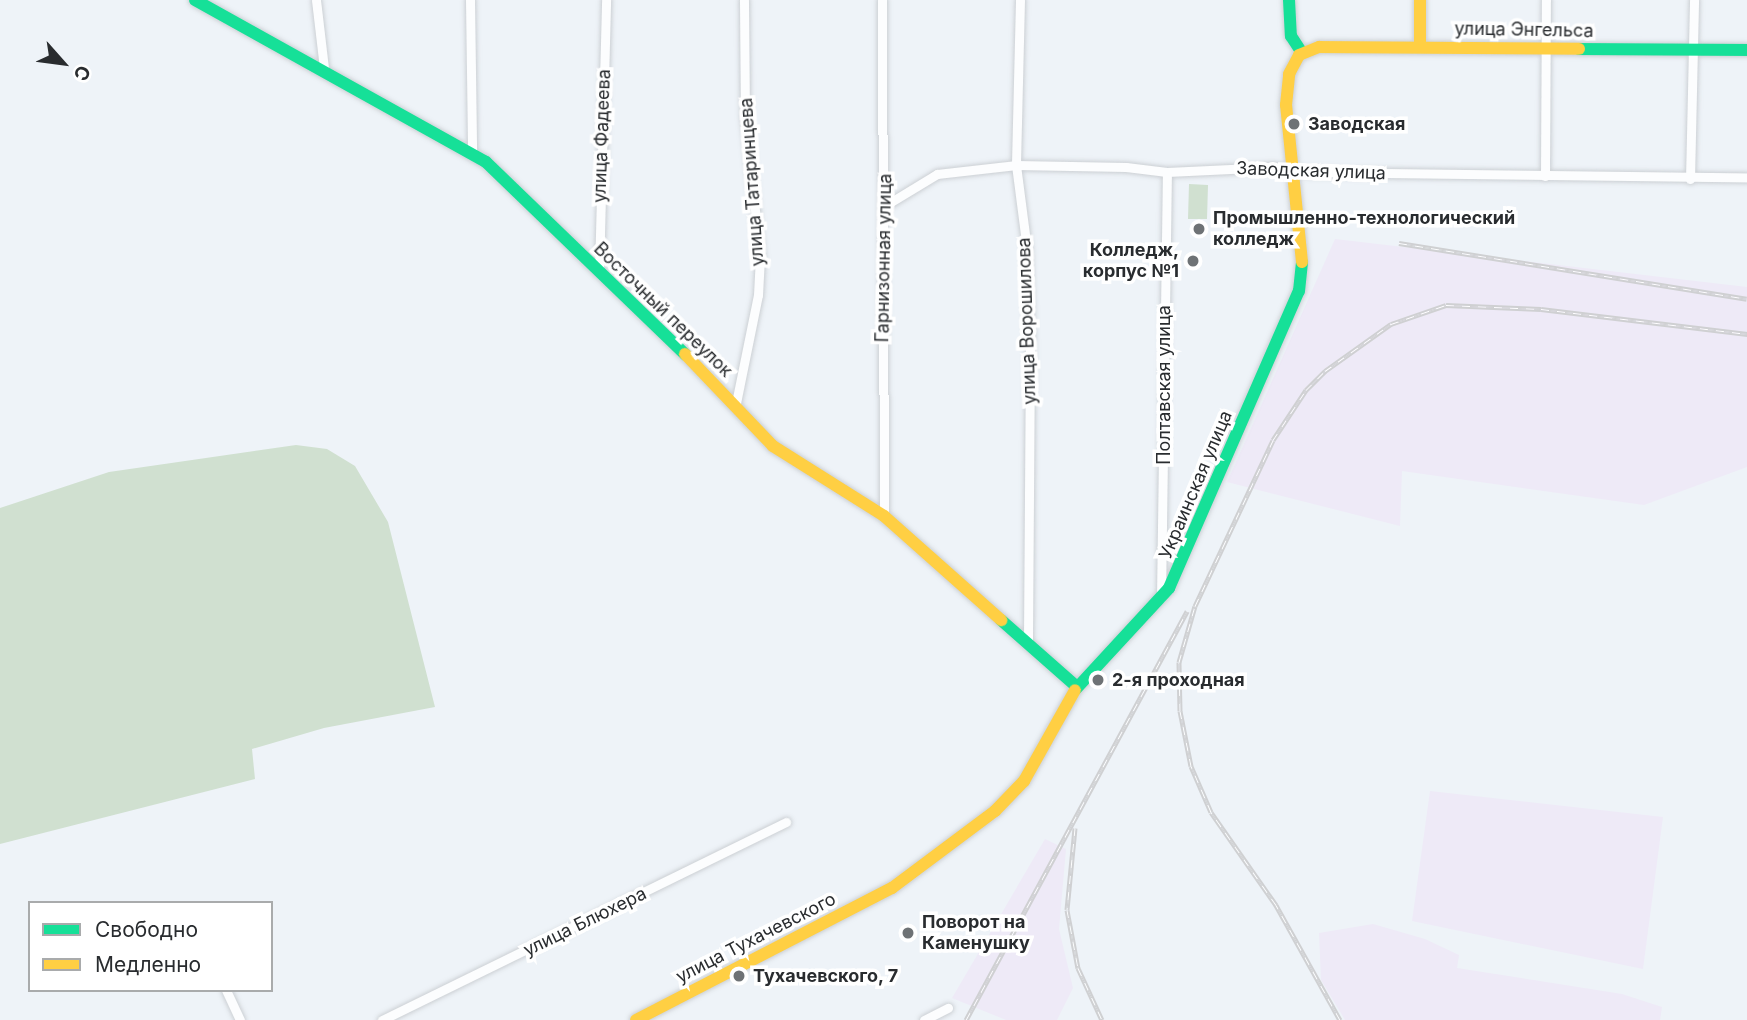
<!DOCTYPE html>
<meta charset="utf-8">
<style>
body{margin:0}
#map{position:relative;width:1747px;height:1020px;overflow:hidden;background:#eef3f8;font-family:Inter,sans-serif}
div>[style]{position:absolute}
.industrial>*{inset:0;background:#eeeaf7}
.green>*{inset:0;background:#d0e0d0}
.roads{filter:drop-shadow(0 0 2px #ccd0d4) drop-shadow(0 0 2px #ccd0d4)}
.street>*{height:9px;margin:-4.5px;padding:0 4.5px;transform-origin:4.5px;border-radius:4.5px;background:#fcfdfe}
.fast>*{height:12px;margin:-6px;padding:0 6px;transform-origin:6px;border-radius:6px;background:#16e098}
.slow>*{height:12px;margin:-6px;padding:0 6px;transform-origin:6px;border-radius:6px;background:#ffcf43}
.rail>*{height:5px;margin-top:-2.5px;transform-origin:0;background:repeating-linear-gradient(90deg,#fff 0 8px,#cfd0d2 0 16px);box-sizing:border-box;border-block:2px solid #cfd0d2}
.dots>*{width:19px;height:19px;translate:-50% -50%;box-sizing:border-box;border:4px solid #fff;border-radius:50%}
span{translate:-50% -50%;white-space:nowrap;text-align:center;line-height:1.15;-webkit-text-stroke:7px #fff;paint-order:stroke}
.street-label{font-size:18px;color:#292c2f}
.poi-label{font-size:18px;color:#292c2f;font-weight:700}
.left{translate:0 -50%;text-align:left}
.right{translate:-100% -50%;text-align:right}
.legend{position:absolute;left:28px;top:901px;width:245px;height:91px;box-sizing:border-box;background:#fff;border:2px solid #a9abac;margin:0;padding:9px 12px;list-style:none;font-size:21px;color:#292c2f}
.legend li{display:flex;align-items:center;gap:14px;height:35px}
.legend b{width:35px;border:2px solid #a9abac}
.north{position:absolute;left:28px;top:28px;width:70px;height:70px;-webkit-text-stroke:5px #fff;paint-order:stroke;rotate:118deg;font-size:19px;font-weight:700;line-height:28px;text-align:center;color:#292c2f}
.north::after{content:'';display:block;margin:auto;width:24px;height:32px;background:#292c2f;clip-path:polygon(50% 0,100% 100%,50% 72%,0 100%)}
</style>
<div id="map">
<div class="industrial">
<div style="clip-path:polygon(1335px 239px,1747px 287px,1747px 467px,1644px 505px,1402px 471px,1400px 526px,1227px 482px)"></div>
<div style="clip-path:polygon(1430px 791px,1663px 817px,1643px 969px,1412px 921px)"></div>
<div style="clip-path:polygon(1045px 839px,1066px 849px,1059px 929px,1073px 988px,1057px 1020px,1006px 1020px,952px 998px)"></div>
<div style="clip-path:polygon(1373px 924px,1425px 939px,1459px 955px,1457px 968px,1622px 994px,1662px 1007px,1660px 1020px,1345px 1020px,1321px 980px,1319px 933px)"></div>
</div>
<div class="green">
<div style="clip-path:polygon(1189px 184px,1208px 185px,1207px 219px,1188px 219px)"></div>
<div style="clip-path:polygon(296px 445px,327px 449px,355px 466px,388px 522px,435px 707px,324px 728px,252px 749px,255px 779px,0 844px,0 508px,109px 472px)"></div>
</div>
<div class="roads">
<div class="street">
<div style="left:316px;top:0;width:68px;rotate:83.3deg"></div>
<div style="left:470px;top:0;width:152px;rotate:89.2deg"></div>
<div style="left:882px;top:0;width:516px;rotate:89.78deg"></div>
<div style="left:1020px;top:0;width:165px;rotate:91.4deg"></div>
<div style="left:1016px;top:165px;width:86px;rotate:82.6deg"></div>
<div style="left:1027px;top:250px;width:102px;rotate:88.3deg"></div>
<div style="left:1030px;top:352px;width:290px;rotate:90.4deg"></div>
<div style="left:1545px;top:176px;width:176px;rotate:-89.7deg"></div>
<div style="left:1690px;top:179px;width:179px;rotate:-88.7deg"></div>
<div style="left:886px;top:205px;width:60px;rotate:-31.3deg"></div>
<div style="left:937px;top:174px;width:80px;rotate:-6.5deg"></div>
<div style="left:1016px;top:165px;width:110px;rotate:1deg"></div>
<div style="left:1126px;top:167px;width:41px;rotate:7deg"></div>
<div style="left:1167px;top:172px;width:106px;rotate:-2.7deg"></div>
<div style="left:1273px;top:167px;width:35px;rotate:8deg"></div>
<div style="left:1308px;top:172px;width:439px;rotate:0.7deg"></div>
<div style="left:599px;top:272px;width:272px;rotate:-88.5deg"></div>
<div style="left:736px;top:403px;width:110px;rotate:-78.5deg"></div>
<div style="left:758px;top:295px;width:38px;rotate:-87deg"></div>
<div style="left:760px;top:257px;width:141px;rotate:-96.1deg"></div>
<div style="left:745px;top:117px;width:117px;rotate:-90.5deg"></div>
<div style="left:1161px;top:598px;width:426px;rotate:-89.2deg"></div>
<div style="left:226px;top:990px;width:33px;rotate:65deg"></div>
<div style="left:382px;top:1020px;width:450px;rotate:-26.1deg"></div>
<div style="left:924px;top:1020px;width:27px;rotate:-27deg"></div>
</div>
<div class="fast">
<div style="left:195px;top:0;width:333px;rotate:29.1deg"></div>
<div style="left:486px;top:162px;width:277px;rotate:44deg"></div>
<div style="left:1289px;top:0;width:36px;rotate:87deg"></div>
<div style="left:1291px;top:36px;width:20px;rotate:57deg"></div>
<div style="left:1579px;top:49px;width:168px;rotate:0.3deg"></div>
<div style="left:1001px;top:620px;width:101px;rotate:41.4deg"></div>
<div style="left:1075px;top:690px;width:139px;rotate:-47.3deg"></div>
<div style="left:1169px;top:588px;width:324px;rotate:-66.4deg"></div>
<div style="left:1299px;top:291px;width:29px;rotate:-84deg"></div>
</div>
<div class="slow">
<div style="left:1420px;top:0;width:46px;rotate:90deg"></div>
<div style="left:1302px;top:262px;width:158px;rotate:-95.8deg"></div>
<div style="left:1286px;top:105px;width:31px;rotate:-84deg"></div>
<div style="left:1289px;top:74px;width:21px;rotate:-62deg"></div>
<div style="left:1299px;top:55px;width:22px;rotate:-22deg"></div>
<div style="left:1319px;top:47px;width:260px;rotate:0.4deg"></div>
<div style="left:685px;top:354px;width:127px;rotate:46.3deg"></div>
<div style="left:773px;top:446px;width:131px;rotate:32.2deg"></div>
<div style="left:884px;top:516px;width:157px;rotate:41.6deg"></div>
<div style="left:636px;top:1020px;width:288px;rotate:-27.3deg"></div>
<div style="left:892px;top:888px;width:129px;rotate:-36.8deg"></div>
<div style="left:995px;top:811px;width:42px;rotate:-46deg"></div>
<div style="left:1024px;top:781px;width:104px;rotate:-60.7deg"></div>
</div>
</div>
<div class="rail">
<div style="left:1399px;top:243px;width:352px;rotate:9.1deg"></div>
<div style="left:1075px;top:828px;width:82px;rotate:95.6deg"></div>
<div style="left:1067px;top:910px;width:59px;rotate:79.3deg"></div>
<div style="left:1078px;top:968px;width:57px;rotate:65.2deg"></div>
<div style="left:966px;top:1020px;width:465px;rotate:-61.6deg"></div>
<div style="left:1340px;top:1020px;width:132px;rotate:-119.1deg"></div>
<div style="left:1276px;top:905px;width:113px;rotate:-125deg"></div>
<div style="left:1211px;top:812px;width:50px;rotate:-113.5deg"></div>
<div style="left:1191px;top:766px;width:56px;rotate:-101.3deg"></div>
<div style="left:1180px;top:711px;width:49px;rotate:-91.2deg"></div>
<div style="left:1179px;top:662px;width:58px;rotate:-74.1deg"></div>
<div style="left:1195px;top:606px;width:183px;rotate:-64.8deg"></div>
<div style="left:1273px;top:440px;width:60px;rotate:-56.6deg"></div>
<div style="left:1306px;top:390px;width:27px;rotate:-45deg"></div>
<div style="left:1325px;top:371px;width:81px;rotate:-35.5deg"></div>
<div style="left:1391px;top:324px;width:58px;rotate:-19.1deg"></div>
<div style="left:1446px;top:305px;width:95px;rotate:2.4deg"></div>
<div style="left:1541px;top:309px;width:208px;rotate:6.9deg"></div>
</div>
<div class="dots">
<div style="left:1294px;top:124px;background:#6e7275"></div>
<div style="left:1199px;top:229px;background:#6e7275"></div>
<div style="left:1193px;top:261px;background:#6e7275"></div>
<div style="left:1098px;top:680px;background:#6e7275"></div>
<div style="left:908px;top:933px;background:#6e7275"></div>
<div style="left:739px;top:976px;background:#6e7275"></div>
</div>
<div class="street-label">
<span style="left:1524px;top:30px;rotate:1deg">улица Энгельса</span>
<span style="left:602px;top:136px;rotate:-88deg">улица Фадеева</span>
<span style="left:1311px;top:171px;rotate:2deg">Заводская улица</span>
<span style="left:752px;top:182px;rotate:-94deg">улица Татаринцева</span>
<span style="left:884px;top:258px;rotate:-89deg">Гарнизонная улица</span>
<span style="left:663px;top:310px;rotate:44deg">Восточный переулок</span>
<span style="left:1027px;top:321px;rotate:-92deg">улица Ворошилова</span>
<span style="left:1164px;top:385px;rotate:-90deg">Полтавская улица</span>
<span style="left:1196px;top:485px;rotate:-67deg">Украинская улица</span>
<span style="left:585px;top:922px;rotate:-26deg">улица Блюхера</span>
<span style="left:756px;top:938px;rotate:-27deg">улица Тухачевского</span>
</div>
<div class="poi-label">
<span class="left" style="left:1308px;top:124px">Заводская</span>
<span class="left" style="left:1213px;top:229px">Промышленно-технологический<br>колледж</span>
<span class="right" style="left:1179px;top:261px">Колледж,<br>корпус №1</span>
<span class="left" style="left:1112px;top:680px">2-я проходная</span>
<span class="left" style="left:922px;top:933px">Поворот на<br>Каменушку</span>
<span class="left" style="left:753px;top:976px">Тухачевского, 7</span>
</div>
<ul class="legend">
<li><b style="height:9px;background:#16e098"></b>Свободно</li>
<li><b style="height:9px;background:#ffcf43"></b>Медленно</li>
</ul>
<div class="north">С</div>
</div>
